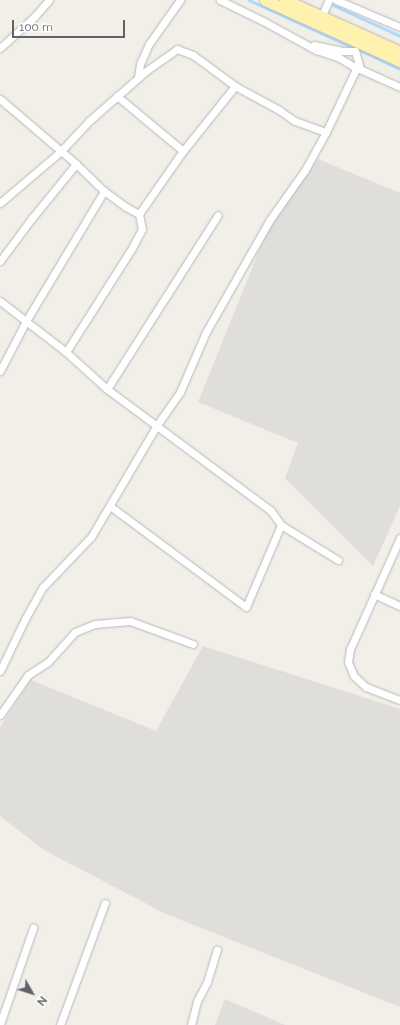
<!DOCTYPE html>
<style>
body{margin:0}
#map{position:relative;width:400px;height:1025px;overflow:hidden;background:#f1efe8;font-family:Raleway,sans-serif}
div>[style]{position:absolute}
.industrial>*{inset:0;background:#e0deda}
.stream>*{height:2.5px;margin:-1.25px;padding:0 1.25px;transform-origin:1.25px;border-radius:1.25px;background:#aadaff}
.roads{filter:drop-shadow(0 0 1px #b5b8bc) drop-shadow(0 0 1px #b5b8bc)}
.street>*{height:7px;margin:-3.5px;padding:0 3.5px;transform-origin:3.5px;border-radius:3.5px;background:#fff}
.primary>*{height:11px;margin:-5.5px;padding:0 5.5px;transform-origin:5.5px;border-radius:5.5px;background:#fff2af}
span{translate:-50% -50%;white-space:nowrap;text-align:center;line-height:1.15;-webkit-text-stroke:3px #fff;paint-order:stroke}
.north{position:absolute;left:12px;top:973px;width:40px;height:40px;-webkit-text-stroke:3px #fff;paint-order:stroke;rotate:129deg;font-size:11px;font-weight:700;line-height:16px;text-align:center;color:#5f6368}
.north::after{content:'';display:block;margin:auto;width:14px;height:18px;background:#5f6368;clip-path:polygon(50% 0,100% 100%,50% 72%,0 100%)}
.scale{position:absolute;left:12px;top:20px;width:113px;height:18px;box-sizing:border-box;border:2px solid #5f6368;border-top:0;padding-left:5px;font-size:12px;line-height:14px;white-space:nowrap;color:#5f6368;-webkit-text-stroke:3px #fff;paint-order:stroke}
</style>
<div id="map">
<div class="industrial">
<div style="clip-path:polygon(318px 159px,400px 193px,400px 506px,373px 566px,285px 478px,298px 443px,198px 402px,269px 226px)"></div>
<div style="clip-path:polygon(203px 646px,400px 709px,400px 1007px,166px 914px,44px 850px,0 816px,0 727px,31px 680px,156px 731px)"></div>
<div style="clip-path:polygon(225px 999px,285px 1025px,215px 1025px)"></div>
</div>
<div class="stream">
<div style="left:249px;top:0;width:113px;rotate:24.5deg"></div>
<div style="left:333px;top:5px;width:74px;rotate:24.8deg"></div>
<div style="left:360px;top:50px;width:44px;rotate:25.4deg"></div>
</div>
<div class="roads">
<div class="street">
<div style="left:220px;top:0;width:48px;rotate:26deg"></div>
<div style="left:263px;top:21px;width:60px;rotate:28.7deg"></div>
<div style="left:316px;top:50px;width:23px;rotate:18deg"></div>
<div style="left:338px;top:57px;width:17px;rotate:31deg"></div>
<div style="left:353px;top:66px;width:51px;rotate:24.1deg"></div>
<div style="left:336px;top:0;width:69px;rotate:22.9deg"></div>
<div style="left:321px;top:17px;width:19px;rotate:-65deg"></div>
<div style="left:314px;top:45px;width:30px;rotate:12deg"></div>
<div style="left:343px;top:51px;width:12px"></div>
<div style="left:0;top:48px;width:47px;rotate:-42.4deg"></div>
<div style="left:35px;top:16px;width:21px;rotate:-49deg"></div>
<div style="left:355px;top:51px;width:18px;rotate:74deg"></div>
<div style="left:138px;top:77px;width:13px;rotate:-81deg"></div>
<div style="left:140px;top:64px;width:22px;rotate:-66deg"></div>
<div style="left:149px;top:44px;width:54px;rotate:-54.8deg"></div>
<div style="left:117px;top:96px;width:86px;rotate:39.8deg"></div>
<div style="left:0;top:99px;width:100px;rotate:40.5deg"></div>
<div style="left:76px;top:164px;width:39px;rotate:44deg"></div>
<div style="left:104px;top:191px;width:27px;rotate:36deg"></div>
<div style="left:126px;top:207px;width:15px;rotate:28deg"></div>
<div style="left:139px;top:214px;width:15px;rotate:79deg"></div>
<div style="left:142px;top:229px;width:21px;rotate:118deg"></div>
<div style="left:132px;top:248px;width:123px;rotate:122.4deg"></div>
<div style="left:0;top:203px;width:80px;rotate:-40.4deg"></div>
<div style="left:61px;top:151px;width:41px;rotate:-47deg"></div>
<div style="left:89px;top:121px;width:76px;rotate:-41.3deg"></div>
<div style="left:146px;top:71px;width:38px;rotate:-35deg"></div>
<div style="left:177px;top:49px;width:17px;rotate:21deg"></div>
<div style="left:193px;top:55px;width:52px;rotate:36.4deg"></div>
<div style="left:235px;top:86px;width:50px;rotate:28.6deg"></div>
<div style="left:279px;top:110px;width:19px;rotate:35deg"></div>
<div style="left:295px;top:121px;width:33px;rotate:20deg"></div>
<div style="left:326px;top:132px;width:72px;rotate:-64.5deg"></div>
<div style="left:139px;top:214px;width:77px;rotate:-55.1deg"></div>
<div style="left:183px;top:151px;width:83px;rotate:-51.3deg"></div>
<div style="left:0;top:261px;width:54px;rotate:-53.3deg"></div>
<div style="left:32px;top:218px;width:70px;rotate:-50.8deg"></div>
<div style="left:0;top:301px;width:83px;rotate:37.7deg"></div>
<div style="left:66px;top:352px;width:55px;rotate:42.1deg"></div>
<div style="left:107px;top:389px;width:204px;rotate:36.6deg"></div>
<div style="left:271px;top:511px;width:17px;rotate:54deg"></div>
<div style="left:281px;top:525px;width:89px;rotate:113.1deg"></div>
<div style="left:246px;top:607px;width:169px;rotate:-143.4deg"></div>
<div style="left:0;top:371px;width:56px;rotate:-62.5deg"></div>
<div style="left:26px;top:321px;width:152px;rotate:-59deg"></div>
<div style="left:107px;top:389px;width:206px;rotate:-57.5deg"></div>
<div style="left:281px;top:525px;width:67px;rotate:31.6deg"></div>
<div style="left:400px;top:538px;width:122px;rotate:114.2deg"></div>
<div style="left:350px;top:649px;width:13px;rotate:99deg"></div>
<div style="left:348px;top:662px;width:15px;rotate:67deg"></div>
<div style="left:354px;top:676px;width:16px;rotate:43deg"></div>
<div style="left:366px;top:687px;width:36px;rotate:21deg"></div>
<div style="left:374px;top:594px;width:29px;rotate:25deg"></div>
<div style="left:0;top:671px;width:58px;rotate:-64.3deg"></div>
<div style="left:25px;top:619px;width:37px;rotate:-61deg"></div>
<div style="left:43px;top:587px;width:69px;rotate:-46.2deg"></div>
<div style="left:91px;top:537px;width:130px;rotate:-59.5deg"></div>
<div style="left:157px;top:425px;width:40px;rotate:-55.1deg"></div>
<div style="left:180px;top:392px;width:65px;rotate:-66.6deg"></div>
<div style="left:206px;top:332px;width:128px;rotate:-60.4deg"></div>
<div style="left:269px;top:221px;width:62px;rotate:-54.8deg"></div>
<div style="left:305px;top:170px;width:43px;rotate:-61.1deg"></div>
<div style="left:0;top:715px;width:49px;rotate:-55deg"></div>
<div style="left:28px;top:675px;width:24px;rotate:-33deg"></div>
<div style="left:48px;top:662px;width:40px;rotate:-48deg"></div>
<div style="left:75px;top:632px;width:22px;rotate:-22deg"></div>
<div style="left:95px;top:624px;width:35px;rotate:-5deg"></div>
<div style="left:130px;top:621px;width:67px;rotate:20.1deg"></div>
<div style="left:0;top:1024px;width:102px;rotate:-71deg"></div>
<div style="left:60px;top:1025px;width:130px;rotate:-69.8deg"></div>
<div style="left:191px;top:1025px;width:25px;rotate:-76deg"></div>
<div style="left:197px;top:1001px;width:21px;rotate:-62deg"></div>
<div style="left:207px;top:982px;width:34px;rotate:-73deg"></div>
</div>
<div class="primary">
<div style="left:265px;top:0;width:148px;rotate:24.3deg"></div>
<div style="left:285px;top:0;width:126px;rotate:24.3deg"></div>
</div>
</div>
<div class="north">N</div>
<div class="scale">100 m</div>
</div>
